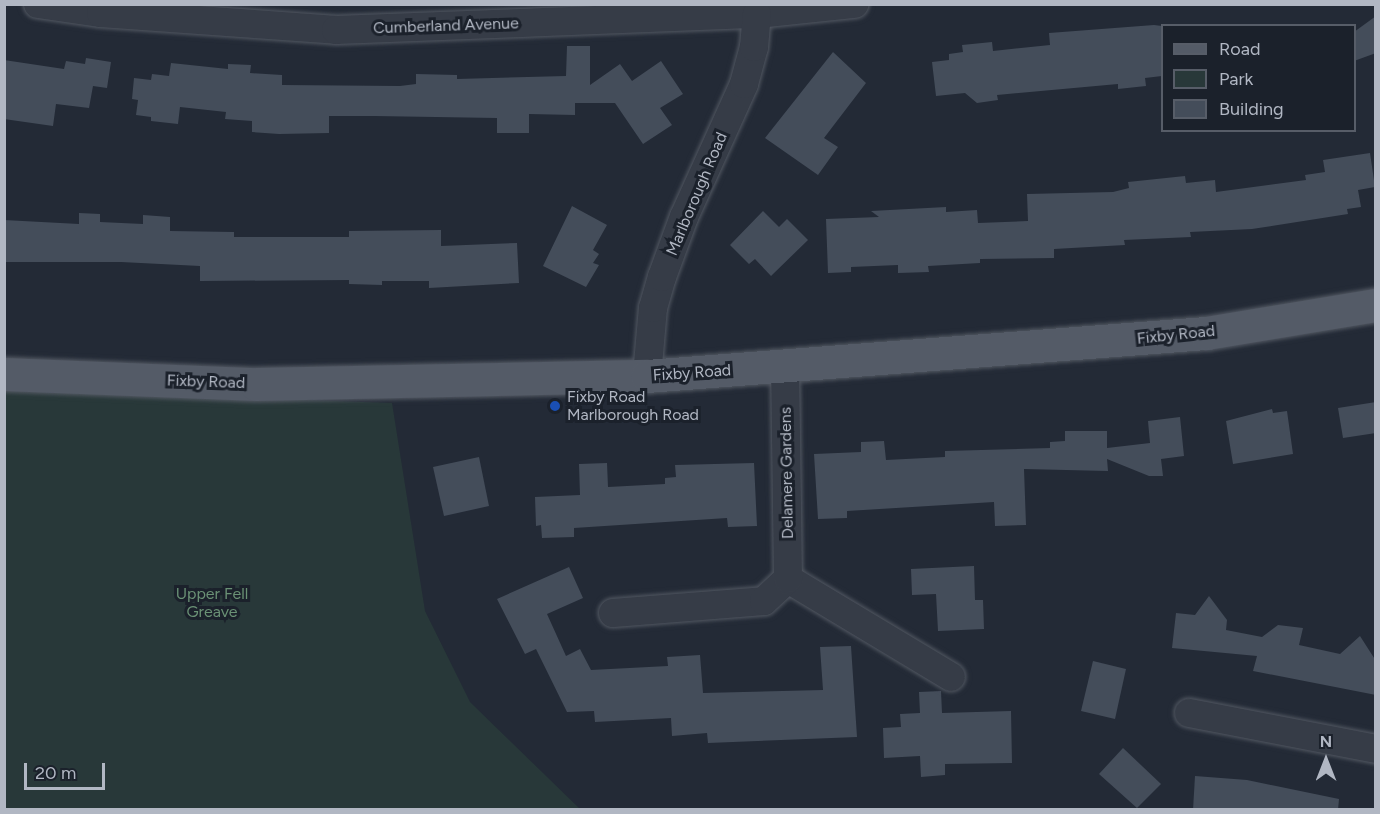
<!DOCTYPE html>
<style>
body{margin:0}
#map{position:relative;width:1380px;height:814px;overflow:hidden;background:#232a36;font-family:Figtree,sans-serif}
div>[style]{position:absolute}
.green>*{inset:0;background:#283839}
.building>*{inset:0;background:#444d5a}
.roads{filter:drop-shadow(0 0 2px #515761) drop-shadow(0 0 2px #515761)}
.street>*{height:28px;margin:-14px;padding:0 14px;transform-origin:14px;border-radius:14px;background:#363c47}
.primary>*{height:33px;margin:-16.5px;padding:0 16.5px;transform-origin:16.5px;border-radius:16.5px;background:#545b67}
.dots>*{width:16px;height:16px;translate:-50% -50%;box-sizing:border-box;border:3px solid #1b212b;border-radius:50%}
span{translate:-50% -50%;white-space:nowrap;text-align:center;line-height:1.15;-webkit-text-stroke:6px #1b212b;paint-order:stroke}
.street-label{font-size:16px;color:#b1b7c3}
.poi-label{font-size:16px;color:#b1b7c3}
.left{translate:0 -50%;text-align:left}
.park-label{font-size:16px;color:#6a9175}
.frame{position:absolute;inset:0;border:6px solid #b1b7c3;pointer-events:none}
.legend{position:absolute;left:1161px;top:24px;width:195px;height:108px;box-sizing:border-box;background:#1b212b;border:2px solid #575d68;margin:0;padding:8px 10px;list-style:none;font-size:18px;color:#b1b7c3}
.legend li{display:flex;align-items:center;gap:12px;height:30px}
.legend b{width:30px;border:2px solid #575d68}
.north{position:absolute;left:1296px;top:730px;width:60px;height:60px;-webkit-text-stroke:4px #1b212b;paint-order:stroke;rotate:0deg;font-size:16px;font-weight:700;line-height:24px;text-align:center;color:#b1b7c3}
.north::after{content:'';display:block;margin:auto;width:21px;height:27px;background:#b1b7c3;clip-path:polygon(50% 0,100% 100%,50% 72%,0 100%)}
.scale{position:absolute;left:24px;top:763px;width:81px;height:27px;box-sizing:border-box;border:3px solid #b1b7c3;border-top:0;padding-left:8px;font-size:18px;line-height:21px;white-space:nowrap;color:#b1b7c3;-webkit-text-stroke:4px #1b212b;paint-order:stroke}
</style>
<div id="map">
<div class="green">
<div style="clip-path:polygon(5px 390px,392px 403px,425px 611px,470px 702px,580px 809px,5px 810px)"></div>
</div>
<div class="building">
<div style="clip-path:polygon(1376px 16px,1376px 53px,1354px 61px,1354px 32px)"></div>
<div style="clip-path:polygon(1154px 25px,1162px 26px,1162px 76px,1145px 78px,1146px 86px,1118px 89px,1118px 84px,997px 95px,998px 100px,977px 103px,965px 93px,936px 96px,932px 62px,949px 60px,949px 54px,963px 52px,962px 45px,992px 42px,993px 51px,1050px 45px,1049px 33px)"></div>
<div style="clip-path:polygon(567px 46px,590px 46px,590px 85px,620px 64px,632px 81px,661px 61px,683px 94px,660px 108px,672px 125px,643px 144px,615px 103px,575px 103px,575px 115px,529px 114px,529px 133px,497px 133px,497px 118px,374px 116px,329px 116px,329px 133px,279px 134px,252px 132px,252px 121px,225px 119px,226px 112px,180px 107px,178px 124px,151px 121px,151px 117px,136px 115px,138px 100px,132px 99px,134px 78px,151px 80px,152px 74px,169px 76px,171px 63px,228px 69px,228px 64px,251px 65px,250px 73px,282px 75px,282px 85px,400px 86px,416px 84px,416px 74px,457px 75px,457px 79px,566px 76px)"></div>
<div style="clip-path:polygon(833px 52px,866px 83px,824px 138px,838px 147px,818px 175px,765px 138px)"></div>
<div style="clip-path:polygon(86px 58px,111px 62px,107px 88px,93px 86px,89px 108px,56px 104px,53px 126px,4px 119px,4px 60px,64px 69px,66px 61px,85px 64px)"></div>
<div style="clip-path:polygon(1370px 153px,1375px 187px,1358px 190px,1361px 207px,1347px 209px,1348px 214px,1252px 229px,1190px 232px,1191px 237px,1124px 240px,1125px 245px,1054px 249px,1054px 258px,980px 259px,980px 263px,928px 266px,929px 272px,898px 273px,898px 265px,851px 267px,851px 272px,828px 273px,826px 219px,879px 217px,871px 211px,946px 207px,946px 212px,977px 210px,978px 223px,1028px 221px,1027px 194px,1113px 192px,1129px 188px,1128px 182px,1185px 176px,1186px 183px,1215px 180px,1216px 192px,1306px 180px,1305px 175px,1325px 172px,1323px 160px)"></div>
<div style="clip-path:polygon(572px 206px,607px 225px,593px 250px,599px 254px,593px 263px,599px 265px,586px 287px,543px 266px)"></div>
<div style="clip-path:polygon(763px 211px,779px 227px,787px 219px,808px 240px,771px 276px,755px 259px,749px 264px,730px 245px)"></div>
<div style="clip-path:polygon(79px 213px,100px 214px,100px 222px,143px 224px,143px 215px,170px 217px,170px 231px,234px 232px,234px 237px,349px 237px,349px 231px,441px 230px,441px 246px,517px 243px,519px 283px,429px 288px,429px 281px,382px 281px,382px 285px,349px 284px,349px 280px,200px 281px,200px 266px,121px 262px,4px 262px,4px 220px,79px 224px)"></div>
<div style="clip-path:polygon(1376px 402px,1376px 433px,1343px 438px,1338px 408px)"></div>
<div style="clip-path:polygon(1272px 409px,1273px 413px,1287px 411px,1293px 454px,1233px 464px,1226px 421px)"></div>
<div style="clip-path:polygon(1180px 417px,1184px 456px,1161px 459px,1163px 476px,1149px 476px,1107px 459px,1108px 471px,1024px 469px,1026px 525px,995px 526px,994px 502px,847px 511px,847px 518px,818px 519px,814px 454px,861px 452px,861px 442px,884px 441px,886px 460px,945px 457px,945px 451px,1050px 448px,1050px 442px,1065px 441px,1065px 431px,1107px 431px,1107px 448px,1150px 443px,1148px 421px)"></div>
<div style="clip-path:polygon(479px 457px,489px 506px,444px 516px,433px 467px)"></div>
<div style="clip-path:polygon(607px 463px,608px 487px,665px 484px,665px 478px,676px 477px,675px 465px,754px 463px,757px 526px,728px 527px,727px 518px,574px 528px,574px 537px,542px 538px,541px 525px,536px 526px,535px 497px,580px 495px,579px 464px)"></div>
<div style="clip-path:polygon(974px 566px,975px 600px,983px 600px,984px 629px,938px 631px,936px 594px,912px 595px,911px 569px)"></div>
<div style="clip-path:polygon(569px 567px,583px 598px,547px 614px,566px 656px,580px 649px,591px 670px,668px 666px,667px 657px,700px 655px,703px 693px,823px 690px,820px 647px,851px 646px,857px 737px,708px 743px,707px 733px,672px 736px,671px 718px,595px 722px,594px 711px,567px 712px,536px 649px,525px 654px,497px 599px)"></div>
<div style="clip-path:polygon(1209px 596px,1227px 620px,1226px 630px,1262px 637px,1278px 625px,1303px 628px,1299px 645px,1340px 654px,1360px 636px,1376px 661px,1376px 695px,1253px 671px,1257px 656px,1172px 648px,1176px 613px,1195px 615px)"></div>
<div style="clip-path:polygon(1093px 661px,1126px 669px,1115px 719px,1081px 711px)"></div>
<div style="clip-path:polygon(941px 691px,942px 713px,1011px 711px,1012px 763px,945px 764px,945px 775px,921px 777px,920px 756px,884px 758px,883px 728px,901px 727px,900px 714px,920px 713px,919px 692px)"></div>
<div style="clip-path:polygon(1123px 748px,1161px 784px,1137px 808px,1099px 774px)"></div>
<div style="clip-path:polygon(1195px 776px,1247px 780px,1339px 799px,1338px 810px,1193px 810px)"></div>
</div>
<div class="roads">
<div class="street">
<div style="left:38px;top:4px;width:64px;rotate:8.1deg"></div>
<div style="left:101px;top:13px;width:236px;rotate:4.1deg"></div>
<div style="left:336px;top:30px;width:421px;rotate:-2.2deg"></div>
<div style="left:757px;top:14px;width:98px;rotate:-5.9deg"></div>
<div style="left:647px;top:376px;width:68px;rotate:-85deg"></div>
<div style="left:653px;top:308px;width:32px;rotate:-74deg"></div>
<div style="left:662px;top:277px;width:64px;rotate:-69.9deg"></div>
<div style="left:684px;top:217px;width:146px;rotate:-65.7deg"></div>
<div style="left:744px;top:84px;width:38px;rotate:-75deg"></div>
<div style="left:754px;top:47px;width:33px;rotate:-85deg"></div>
<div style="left:788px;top:579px;width:190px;rotate:31deg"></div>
<div style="left:613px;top:613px;width:151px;rotate:-4.5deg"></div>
<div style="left:764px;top:601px;width:33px;rotate:-43deg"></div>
<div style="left:788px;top:579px;width:213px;rotate:-90.8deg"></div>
<div style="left:1189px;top:713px;width:190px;rotate:10.9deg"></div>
</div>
<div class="primary">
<div style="left:4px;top:374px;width:252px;rotate:2.3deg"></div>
<div style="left:256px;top:384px;width:391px;rotate:-1.2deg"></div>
<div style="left:647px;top:376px;width:561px;rotate:-4.4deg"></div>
<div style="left:1206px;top:333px;width:172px;rotate:-9.4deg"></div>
</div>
</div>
<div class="dots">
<div style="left:555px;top:406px;background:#1a4fb4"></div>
</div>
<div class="street-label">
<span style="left:446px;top:26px;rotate:-2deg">Cumberland Avenue</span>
<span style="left:697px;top:194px;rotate:-67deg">Marlborough Road</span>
<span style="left:1176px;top:335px;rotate:-6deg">Fixby Road</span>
<span style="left:692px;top:373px;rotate:-4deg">Fixby Road</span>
<span style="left:206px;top:382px;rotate:2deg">Fixby Road</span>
<span style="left:787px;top:473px;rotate:-91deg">Delamere Gardens</span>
</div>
<div class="poi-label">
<span class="left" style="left:567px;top:406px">Fixby Road<br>Marlborough Road</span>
</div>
<div class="park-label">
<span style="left:212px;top:603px">Upper Fell<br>Greave</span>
</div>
<div class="frame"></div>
<ul class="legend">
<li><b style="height:8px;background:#545b67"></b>Road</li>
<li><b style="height:16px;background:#283839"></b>Park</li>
<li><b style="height:16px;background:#444d5a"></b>Building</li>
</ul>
<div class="north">N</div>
<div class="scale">20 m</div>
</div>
